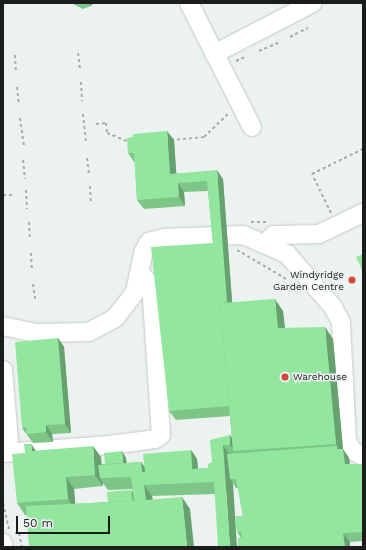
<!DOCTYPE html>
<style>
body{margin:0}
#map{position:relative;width:366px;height:550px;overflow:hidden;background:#ebf2f0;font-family:"Work Sans",sans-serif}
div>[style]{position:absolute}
.path>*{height:2px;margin-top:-1px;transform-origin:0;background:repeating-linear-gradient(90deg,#a8adac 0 3px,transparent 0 6px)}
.roads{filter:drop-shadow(0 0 1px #c3cac8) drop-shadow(0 0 1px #c3cac8)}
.minor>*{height:18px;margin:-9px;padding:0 9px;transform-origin:9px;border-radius:9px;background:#fff}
.wall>*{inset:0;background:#7ec688}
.shaded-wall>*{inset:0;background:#67a16f}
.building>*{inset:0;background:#93e69e}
.dots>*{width:11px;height:11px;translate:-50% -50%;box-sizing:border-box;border:2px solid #ebf2f0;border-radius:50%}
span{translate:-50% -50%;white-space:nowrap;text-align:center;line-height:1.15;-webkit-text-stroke:3px #ebf2f0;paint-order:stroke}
.poi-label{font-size:10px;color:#1b1d1d}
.right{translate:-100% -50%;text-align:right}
.left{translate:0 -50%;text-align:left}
.frame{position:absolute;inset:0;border:4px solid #1b1d1d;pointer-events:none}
.scale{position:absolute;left:16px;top:516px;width:94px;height:18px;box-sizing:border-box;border:2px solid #1b1d1d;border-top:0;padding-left:5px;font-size:12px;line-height:14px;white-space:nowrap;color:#1b1d1d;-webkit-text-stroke:3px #ebf2f0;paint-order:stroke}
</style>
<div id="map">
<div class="path">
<div style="left:290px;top:37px;width:20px;rotate:-27deg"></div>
<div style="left:259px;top:51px;width:21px;rotate:-23deg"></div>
<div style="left:78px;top:53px;width:17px;rotate:83deg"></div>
<div style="left:15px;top:55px;width:18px;rotate:87deg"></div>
<div style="left:236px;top:61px;width:12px;rotate:-24deg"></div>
<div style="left:81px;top:82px;width:19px;rotate:87deg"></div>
<div style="left:17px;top:87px;width:18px;rotate:84deg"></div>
<div style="left:83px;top:114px;width:29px;rotate:84deg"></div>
<div style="left:20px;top:118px;width:28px;rotate:82deg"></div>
<div style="left:96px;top:124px;width:10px;rotate:-6deg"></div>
<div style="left:106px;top:123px;width:10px;rotate:84deg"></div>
<div style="left:107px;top:133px;width:24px;rotate:22deg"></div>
<div style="left:171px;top:140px;width:33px;rotate:-5deg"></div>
<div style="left:204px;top:137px;width:35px;rotate:-44deg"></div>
<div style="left:87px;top:158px;width:17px;rotate:83deg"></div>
<div style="left:23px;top:160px;width:19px;rotate:84deg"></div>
<div style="left:90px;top:186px;width:17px;rotate:87deg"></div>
<div style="left:26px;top:190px;width:19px;rotate:87deg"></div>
<div style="left:3px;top:195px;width:11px"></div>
<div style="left:331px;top:213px;width:43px;rotate:-116deg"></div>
<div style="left:312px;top:174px;width:57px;rotate:-26.1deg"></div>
<div style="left:29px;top:222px;width:18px;rotate:87deg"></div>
<div style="left:251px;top:222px;width:16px"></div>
<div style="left:237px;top:250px;width:59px;rotate:30.5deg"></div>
<div style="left:31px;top:253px;width:17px;rotate:87deg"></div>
<div style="left:33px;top:284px;width:15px;rotate:82deg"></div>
<div style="left:3px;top:503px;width:27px;rotate:77deg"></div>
<div style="left:15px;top:533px;width:4px"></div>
<div style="left:19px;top:533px;width:14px;rotate:78deg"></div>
</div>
<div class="roads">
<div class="minor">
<div style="left:189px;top:3px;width:139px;rotate:63.1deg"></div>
<div style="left:214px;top:54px;width:111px;rotate:-27.3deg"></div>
<div style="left:264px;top:244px;width:13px;rotate:-42deg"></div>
<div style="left:274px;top:235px;width:45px;rotate:-1.3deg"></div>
<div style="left:319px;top:234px;width:49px;rotate:-25.5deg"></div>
<div style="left:3px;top:326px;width:35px;rotate:12deg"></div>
<div style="left:37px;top:333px;width:52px;rotate:-1.1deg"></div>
<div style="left:89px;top:332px;width:30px;rotate:-28deg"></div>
<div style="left:115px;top:318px;width:33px;rotate:-52deg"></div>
<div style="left:135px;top:292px;width:40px;rotate:-78deg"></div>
<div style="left:143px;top:253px;width:13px;rotate:-61deg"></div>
<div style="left:149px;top:242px;width:16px;rotate:-15deg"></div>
<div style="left:164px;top:238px;width:79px;rotate:-2.2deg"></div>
<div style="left:243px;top:235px;width:48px;rotate:23.4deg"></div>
<div style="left:287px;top:254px;width:70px;rotate:49deg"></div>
<div style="left:333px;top:307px;width:18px;rotate:63deg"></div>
<div style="left:341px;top:323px;width:118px;rotate:87.1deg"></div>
<div style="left:347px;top:441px;width:10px;rotate:61deg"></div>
<div style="left:352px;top:450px;width:13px;rotate:29deg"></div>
<div style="left:3px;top:370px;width:70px;rotate:85.1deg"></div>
<div style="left:9px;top:440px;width:8px;rotate:135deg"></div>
<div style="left:3px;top:453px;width:107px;rotate:-4.3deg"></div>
<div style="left:110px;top:445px;width:45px;rotate:-7.6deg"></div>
<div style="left:155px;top:439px;width:7px;rotate:-34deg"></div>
<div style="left:161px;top:435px;width:150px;rotate:-93.8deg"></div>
<div style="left:151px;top:285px;width:16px;rotate:-133deg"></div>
<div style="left:3px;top:543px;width:4px;rotate:90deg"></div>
</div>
</div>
<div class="wall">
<div style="clip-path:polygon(71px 3px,93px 3px,91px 6px,83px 9px)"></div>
<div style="clip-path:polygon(evenodd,174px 140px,176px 173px,223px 179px,232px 302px,283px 311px,285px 328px,333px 339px,343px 449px,349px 458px,350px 464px,363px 464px,363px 541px,350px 542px,350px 547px,238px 547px,241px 538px,237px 532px,243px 516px,238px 488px,236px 488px,233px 483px,215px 494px,152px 496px,153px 500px,190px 509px,25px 515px,17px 503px,25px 453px,36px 451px,101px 457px,101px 464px,105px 464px,126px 458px,127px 463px,141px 462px,144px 466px,191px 450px,197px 459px,198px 469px,208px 468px,230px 435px,232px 439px,230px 416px,176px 420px,169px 411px,213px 243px,208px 191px,184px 192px,185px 206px,144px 209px,137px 200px,135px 162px,134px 162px,128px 153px,174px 140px,103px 483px,108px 490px,132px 489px,133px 492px,108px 502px,75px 504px,74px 489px,103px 486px,103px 483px)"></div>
<div style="clip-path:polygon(58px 338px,64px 347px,71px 433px,52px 434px,53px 442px,33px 443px,22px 428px)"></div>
</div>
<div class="shaded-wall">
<div style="clip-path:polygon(89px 3px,93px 3px,91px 6px)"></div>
<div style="clip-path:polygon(167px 131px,174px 140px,177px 183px,170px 174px)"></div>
<div style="clip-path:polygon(217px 170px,223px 179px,233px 314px,227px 305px)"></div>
<div style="clip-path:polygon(178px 183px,184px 192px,185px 206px,179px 197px)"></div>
<div style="clip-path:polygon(275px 299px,283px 311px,286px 340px,278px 328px)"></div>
<div style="clip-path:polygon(325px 327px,333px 339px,343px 449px,349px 458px,351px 473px,345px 464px,337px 449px,337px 446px,344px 455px,336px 444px)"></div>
<div style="clip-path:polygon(58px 338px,64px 347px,71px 433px,65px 424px)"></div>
<div style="clip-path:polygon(46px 425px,52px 434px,53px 442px,46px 432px)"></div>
<div style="clip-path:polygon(230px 435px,238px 447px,235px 451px,230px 445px)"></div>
<div style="clip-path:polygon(31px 444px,39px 455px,32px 451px)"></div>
<div style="clip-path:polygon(223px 445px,231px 457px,230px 479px,233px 483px,237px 547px,230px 547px)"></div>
<div style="clip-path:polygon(93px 446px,101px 457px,103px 478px,100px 478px,103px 483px,103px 486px,95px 475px)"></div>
<div style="clip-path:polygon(191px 450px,197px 459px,199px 478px,192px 469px)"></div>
<div style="clip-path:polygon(122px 451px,126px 458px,127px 469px,123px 463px)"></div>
<div style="clip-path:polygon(141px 462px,149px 473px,142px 472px)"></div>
<div style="clip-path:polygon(66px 477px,74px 489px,76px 511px,68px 499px)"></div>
<div style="clip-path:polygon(144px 485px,152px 496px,154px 512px,146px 500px)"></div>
<div style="clip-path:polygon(131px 490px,135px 496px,134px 506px)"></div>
<div style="clip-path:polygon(182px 497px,190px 509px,194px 547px,187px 547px)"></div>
<div style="clip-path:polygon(343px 533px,350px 542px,350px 547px,345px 547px)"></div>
</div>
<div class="building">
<div style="clip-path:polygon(167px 131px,170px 174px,217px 170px,227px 302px,220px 303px,229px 406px,169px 411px,151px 247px,213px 243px,207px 181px,178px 183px,179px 197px,137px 200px,134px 153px,128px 153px,127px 138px,133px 137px,133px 134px)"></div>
<div style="clip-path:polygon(363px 254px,363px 272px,356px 257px)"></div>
<div style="clip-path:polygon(275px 299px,278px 328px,325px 327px,336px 444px,233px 451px,220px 303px)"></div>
<div style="clip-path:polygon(58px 338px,65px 424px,46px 425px,46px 432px,27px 434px,26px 427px,22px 428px,15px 342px)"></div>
<div style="clip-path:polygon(230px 435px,230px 445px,223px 445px,230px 547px,218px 547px,214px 482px,144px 485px,146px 500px,182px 497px,187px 547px,29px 547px,26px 506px,134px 501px,131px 477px,100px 478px,98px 465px,141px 462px,142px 472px,208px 468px,208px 464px,212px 462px,210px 440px)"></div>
<div style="clip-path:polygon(24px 444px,31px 444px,32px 451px,93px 446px,95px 475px,66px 477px,68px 499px,17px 503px,12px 454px,25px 453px)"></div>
<div style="clip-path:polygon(337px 446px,337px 449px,343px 449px,345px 464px,363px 464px,363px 532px,343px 533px,345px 547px,238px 547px,238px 538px,242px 538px,241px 532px,237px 532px,235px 516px,243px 516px,236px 479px,230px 479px,227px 454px)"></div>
<div style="clip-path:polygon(191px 450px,192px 469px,145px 472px,143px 454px)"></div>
<div style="clip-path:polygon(122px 451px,123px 463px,105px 464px,104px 453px)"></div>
<div style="clip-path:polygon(131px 490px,133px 501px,108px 502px,107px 492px)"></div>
</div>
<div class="dots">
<div style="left:352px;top:280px;background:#d3453b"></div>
<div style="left:285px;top:377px;background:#d3453b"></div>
</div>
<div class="poi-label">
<span class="right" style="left:344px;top:280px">Windyridge<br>Garden Centre</span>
<span class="left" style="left:293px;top:377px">Warehouse</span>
</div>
<div class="frame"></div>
<div class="scale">50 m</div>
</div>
